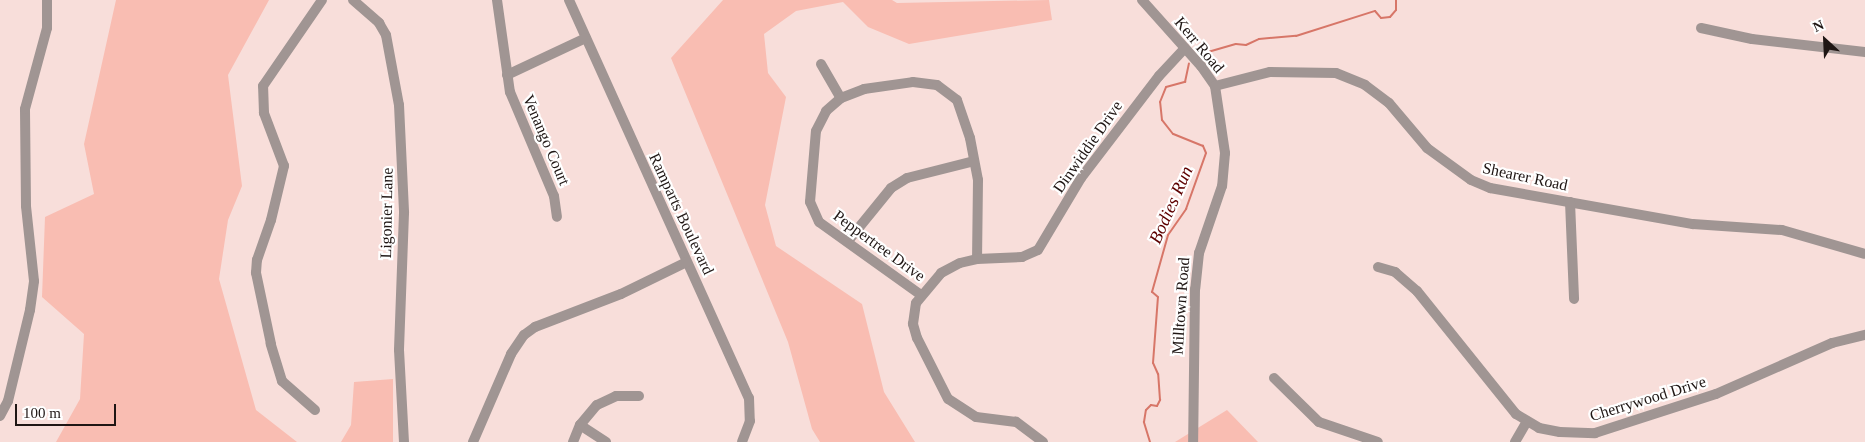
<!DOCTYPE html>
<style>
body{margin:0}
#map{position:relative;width:1865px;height:442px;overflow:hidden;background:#f8deda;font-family:"Times New Roman",serif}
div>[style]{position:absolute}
.green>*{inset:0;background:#f9bdb2}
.stream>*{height:2px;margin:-1px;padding:0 1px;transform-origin:1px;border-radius:1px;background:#d77668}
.minor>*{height:10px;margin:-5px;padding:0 5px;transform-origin:5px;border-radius:5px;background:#a09593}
span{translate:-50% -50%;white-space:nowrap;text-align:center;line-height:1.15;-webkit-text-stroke:4.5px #fff;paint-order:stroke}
.street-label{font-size:16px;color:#1f1614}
.water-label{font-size:18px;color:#5d0000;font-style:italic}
.north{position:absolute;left:1800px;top:15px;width:50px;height:50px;-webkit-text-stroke:4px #fff;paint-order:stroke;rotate:335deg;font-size:14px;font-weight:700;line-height:20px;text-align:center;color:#1f1614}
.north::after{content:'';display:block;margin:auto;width:18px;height:22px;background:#1f1614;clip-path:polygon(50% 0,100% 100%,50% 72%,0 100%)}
.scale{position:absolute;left:15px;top:404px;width:101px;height:22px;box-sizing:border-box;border:2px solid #1f1614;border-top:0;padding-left:6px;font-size:15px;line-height:18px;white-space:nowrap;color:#1f1614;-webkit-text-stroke:4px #fff;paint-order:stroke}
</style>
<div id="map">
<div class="green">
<div style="clip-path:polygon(116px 0,269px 0,228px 75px,242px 186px,228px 220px,219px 279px,256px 410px,297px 442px,56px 442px,80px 399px,84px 334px,42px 297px,45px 217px,94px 194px,84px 144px)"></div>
<div style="clip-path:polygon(723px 0,892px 0,897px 3px,1049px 0,1052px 20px,909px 44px,868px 27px,843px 2px,796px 11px,764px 34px,768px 73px,786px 97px,765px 205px,776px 246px,862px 304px,884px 392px,915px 442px,820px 442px,812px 429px,788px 342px,671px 58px)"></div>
<div style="clip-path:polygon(393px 379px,393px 442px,341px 442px,351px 425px,354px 382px)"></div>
<div style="clip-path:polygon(1227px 410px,1258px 442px,1175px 442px)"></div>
</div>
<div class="stream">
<div style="left:1201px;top:54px;width:36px;rotate:-16deg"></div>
<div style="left:1236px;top:44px;width:10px;rotate:6deg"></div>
<div style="left:1246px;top:45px;width:14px;rotate:-25deg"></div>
<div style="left:1259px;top:39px;width:37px;rotate:-5deg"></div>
<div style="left:1296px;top:36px;width:83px;rotate:-17.6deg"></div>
<div style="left:1375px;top:11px;width:9px;rotate:49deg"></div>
<div style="left:1381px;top:18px;width:9px;rotate:-6deg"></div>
<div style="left:1390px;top:17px;width:9px;rotate:-49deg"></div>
<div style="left:1396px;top:10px;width:10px;rotate:-90deg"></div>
<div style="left:1150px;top:442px;width:21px;rotate:-107deg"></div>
<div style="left:1144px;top:422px;width:12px;rotate:-81deg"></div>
<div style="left:1146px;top:410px;width:7px;rotate:-45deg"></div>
<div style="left:1151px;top:405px;width:6px;rotate:9deg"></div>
<div style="left:1157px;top:406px;width:7px;rotate:-63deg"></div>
<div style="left:1160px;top:400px;width:26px;rotate:-94deg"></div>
<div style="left:1158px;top:374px;width:12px;rotate:-114deg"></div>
<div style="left:1153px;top:363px;width:66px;rotate:-85.7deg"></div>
<div style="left:1158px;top:297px;width:8px;rotate:-140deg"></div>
<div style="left:1152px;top:292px;width:59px;rotate:-74.3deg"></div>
<div style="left:1168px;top:235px;width:32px;rotate:-55deg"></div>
<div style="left:1186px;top:209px;width:59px;rotate:-70.3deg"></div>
<div style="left:1206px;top:153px;width:8px;rotate:-113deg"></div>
<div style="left:1203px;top:146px;width:32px;rotate:-158deg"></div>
<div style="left:1173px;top:134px;width:18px;rotate:-128deg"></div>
<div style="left:1162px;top:120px;width:18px;rotate:-96deg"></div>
<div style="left:1160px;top:102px;width:16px;rotate:-68deg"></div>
<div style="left:1166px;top:87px;width:20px;rotate:-15deg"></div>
<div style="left:1185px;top:82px;width:19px;rotate:-78deg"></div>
</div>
<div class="minor">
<div style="left:353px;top:0;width:35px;rotate:41deg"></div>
<div style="left:379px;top:23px;width:14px;rotate:60deg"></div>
<div style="left:386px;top:35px;width:71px;rotate:79.5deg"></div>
<div style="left:399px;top:105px;width:108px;rotate:87.3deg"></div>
<div style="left:404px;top:213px;width:137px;rotate:92.1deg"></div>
<div style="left:399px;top:350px;width:92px;rotate:86.9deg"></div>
<div style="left:497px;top:0;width:93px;rotate:82deg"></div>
<div style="left:510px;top:92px;width:113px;rotate:67.1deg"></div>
<div style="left:554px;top:196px;width:21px;rotate:82deg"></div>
<div style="left:569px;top:0;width:437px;rotate:65.7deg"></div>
<div style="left:749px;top:398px;width:23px;rotate:88deg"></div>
<div style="left:750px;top:421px;width:22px;rotate:111deg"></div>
<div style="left:1142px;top:0;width:89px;rotate:48.2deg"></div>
<div style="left:1201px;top:66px;width:24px;rotate:55deg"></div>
<div style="left:1215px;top:86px;width:68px;rotate:81.5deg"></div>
<div style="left:1225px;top:153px;width:33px;rotate:95deg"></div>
<div style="left:1222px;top:186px;width:71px;rotate:108.9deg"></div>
<div style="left:1199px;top:253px;width:36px;rotate:96deg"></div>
<div style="left:1195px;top:289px;width:153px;rotate:90.7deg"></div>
<div style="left:1701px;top:28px;width:52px;rotate:12.2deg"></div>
<div style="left:1752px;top:39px;width:114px;rotate:6.6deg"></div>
<div style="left:821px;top:64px;width:39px;rotate:60deg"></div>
<div style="left:507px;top:75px;width:87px;rotate:-25.1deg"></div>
<div style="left:1215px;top:86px;width:57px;rotate:-14.3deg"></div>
<div style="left:1270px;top:72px;width:66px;rotate:0.9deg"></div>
<div style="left:1336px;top:73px;width:31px;rotate:22deg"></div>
<div style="left:1365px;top:85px;width:30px;rotate:37deg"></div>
<div style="left:1389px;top:103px;width:59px;rotate:49.8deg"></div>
<div style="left:1427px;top:148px;width:54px;rotate:36deg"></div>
<div style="left:1471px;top:180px;width:21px;rotate:23deg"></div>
<div style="left:1490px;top:188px;width:206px;rotate:10.1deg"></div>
<div style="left:1693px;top:224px;width:89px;rotate:3.9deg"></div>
<div style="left:1782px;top:230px;width:86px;rotate:16.1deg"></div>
<div style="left:1570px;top:202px;width:97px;rotate:87.6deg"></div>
<div style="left:848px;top:241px;width:68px;rotate:-50.9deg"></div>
<div style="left:891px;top:188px;width:19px;rotate:-32deg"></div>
<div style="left:907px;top:178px;width:69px;rotate:-14.2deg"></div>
<div style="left:1378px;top:267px;width:18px;rotate:16deg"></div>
<div style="left:1395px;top:272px;width:29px;rotate:41deg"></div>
<div style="left:1417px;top:291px;width:158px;rotate:51.2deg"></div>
<div style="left:1516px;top:414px;width:27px;rotate:31deg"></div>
<div style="left:1539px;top:428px;width:21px;rotate:11deg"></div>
<div style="left:1560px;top:432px;width:35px;rotate:2deg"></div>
<div style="left:1595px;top:433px;width:127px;rotate:-17.9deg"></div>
<div style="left:1716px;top:394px;width:127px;rotate:-23.7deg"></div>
<div style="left:1832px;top:343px;width:34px;rotate:-14deg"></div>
<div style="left:921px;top:295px;width:125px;rotate:-144.4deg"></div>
<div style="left:819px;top:222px;width:22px;rotate:-114deg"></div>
<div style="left:810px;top:202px;width:71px;rotate:-85.2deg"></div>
<div style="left:816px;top:131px;width:22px;rotate:-63deg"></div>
<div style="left:826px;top:111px;width:20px;rotate:-41deg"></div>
<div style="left:841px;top:98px;width:25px;rotate:-21deg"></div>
<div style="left:864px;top:89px;width:49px;rotate:-8.1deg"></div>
<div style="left:913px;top:82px;width:24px;rotate:7deg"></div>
<div style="left:937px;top:85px;width:25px;rotate:37deg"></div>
<div style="left:957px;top:100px;width:40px;rotate:71.1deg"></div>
<div style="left:970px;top:138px;width:43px;rotate:79.2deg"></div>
<div style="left:978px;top:180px;width:79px;rotate:90.7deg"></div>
<div style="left:1274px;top:378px;width:63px;rotate:44.4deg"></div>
<div style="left:1319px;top:422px;width:62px;rotate:18.7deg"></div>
<div style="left:315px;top:410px;width:44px;rotate:-138.7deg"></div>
<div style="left:282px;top:381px;width:39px;rotate:-107deg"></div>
<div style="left:271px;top:344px;width:73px;rotate:-101.9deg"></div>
<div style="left:256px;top:273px;width:13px;rotate:-86deg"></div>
<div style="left:257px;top:260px;width:42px;rotate:-70.7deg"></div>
<div style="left:271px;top:220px;width:56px;rotate:-76.5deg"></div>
<div style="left:284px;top:166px;width:57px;rotate:-110.7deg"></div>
<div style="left:264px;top:113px;width:27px;rotate:-92deg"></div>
<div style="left:263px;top:86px;width:104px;rotate:-55.5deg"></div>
<div style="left:0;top:416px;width:17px;rotate:-62deg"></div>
<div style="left:8px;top:401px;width:94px;rotate:-76.4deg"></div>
<div style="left:30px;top:310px;width:29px;rotate:-82deg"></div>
<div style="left:34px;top:281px;width:75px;rotate:-96.1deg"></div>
<div style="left:26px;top:206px;width:97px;rotate:-90.6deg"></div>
<div style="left:25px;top:109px;width:84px;rotate:-74.8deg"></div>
<div style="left:47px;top:28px;width:28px;rotate:-90deg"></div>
<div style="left:580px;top:425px;width:31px;rotate:33deg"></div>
<div style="left:473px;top:442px;width:96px;rotate:-66.6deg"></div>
<div style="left:511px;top:354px;width:23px;rotate:-56deg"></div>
<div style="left:524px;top:335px;width:14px;rotate:-36deg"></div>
<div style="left:535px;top:327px;width:92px;rotate:-21deg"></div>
<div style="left:621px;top:294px;width:73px;rotate:-25.9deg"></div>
<div style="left:573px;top:442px;width:18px;rotate:-68deg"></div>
<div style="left:580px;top:425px;width:26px;rotate:-50deg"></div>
<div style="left:597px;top:405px;width:21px;rotate:-25deg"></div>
<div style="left:616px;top:396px;width:23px"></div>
<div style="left:1043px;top:442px;width:34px;rotate:-143deg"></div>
<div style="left:1016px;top:422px;width:40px;rotate:-172.9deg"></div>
<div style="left:976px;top:417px;width:33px;rotate:-147deg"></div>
<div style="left:948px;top:399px;width:68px;rotate:-116.9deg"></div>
<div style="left:917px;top:338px;width:15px;rotate:-106deg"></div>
<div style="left:913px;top:324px;width:21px;rotate:-82deg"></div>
<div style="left:916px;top:303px;width:39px;rotate:-50deg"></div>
<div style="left:941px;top:273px;width:21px;rotate:-28deg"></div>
<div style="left:960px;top:263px;width:17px;rotate:-13deg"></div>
<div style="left:977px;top:259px;width:45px;rotate:-2.5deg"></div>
<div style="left:1022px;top:257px;width:17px;rotate:-24deg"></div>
<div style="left:1038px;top:250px;width:84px;rotate:-59.2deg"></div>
<div style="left:1081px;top:178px;width:128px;rotate:-52.6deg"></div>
<div style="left:1159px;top:76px;width:38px;rotate:-47deg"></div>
<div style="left:1515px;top:442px;width:24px;rotate:-60deg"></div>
</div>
<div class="street-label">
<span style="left:1199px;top:45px;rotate:50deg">Kerr Road</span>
<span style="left:546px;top:140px;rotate:67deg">Venango Court</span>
<span style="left:1088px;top:147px;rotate:-55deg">Dinwiddie Drive</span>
<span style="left:1525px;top:177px;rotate:12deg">Shearer Road</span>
<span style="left:387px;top:213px;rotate:-89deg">Ligonier Lane</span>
<span style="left:681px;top:214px;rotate:65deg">Ramparts Boulevard</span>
<span style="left:879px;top:246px;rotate:36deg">Peppertree Drive</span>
<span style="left:1181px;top:306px;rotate:-86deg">Milltown Road</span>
<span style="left:1648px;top:399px;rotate:-17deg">Cherrywood Drive</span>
</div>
<div class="water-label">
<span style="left:1171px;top:205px;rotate:-66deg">Bodies Run</span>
</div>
<div class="north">N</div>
<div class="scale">100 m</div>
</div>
